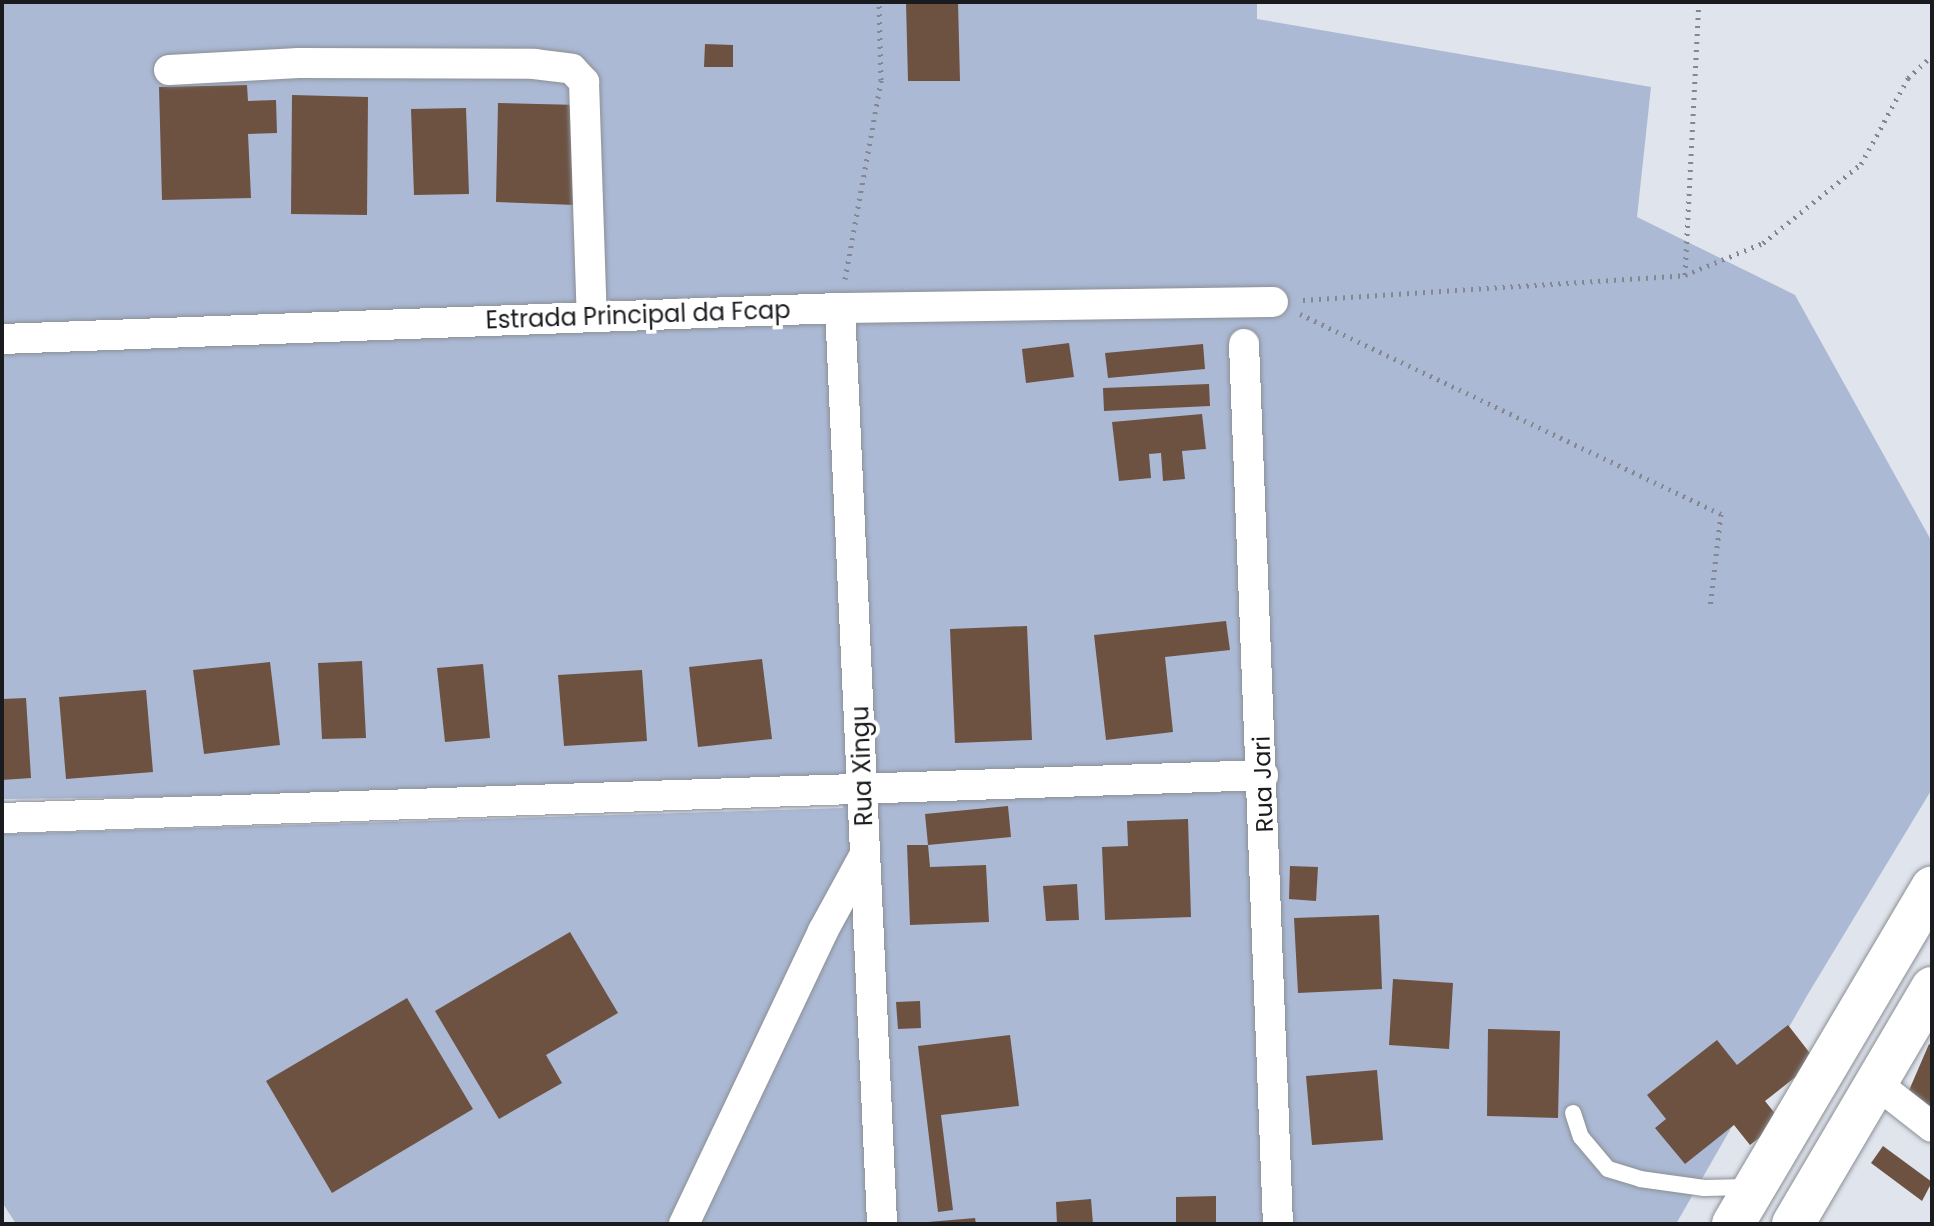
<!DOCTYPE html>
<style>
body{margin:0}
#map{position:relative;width:1934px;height:1226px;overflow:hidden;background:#e0e4ec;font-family:Poppins,sans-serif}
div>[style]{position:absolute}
.green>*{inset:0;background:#abb9d4}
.building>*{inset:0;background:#6d5242}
.path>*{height:5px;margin-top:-2.5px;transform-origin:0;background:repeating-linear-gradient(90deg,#84878d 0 2px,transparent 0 8px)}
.roads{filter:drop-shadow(0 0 2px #8b8f96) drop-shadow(0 0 2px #8b8f96)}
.lane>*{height:16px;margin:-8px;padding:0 8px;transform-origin:8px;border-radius:8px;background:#fff}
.street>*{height:30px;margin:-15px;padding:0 15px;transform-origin:15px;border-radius:15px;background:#fff}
.secondary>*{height:42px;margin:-21px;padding:0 21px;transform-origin:21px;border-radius:21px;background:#fff}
span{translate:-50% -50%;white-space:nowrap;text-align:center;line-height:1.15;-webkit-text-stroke:8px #fff;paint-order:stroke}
.street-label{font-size:24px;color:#191b1e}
.frame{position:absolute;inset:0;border:4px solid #191b1e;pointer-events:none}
</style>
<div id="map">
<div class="green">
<div style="clip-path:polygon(2px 2px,1257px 2px,1257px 19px,1651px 87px,1637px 217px,1795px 295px,1932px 542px,1932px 789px,1808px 994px,1676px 1224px,16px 1224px,2px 1202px,2px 834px,843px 808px,841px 788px,2px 799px)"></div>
</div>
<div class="building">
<div style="clip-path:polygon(906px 2px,958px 2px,960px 81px,908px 81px)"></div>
<div style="clip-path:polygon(705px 44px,733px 45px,733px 67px,704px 67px)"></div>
<div style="clip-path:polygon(247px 85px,248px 101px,276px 100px,277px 133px,248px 134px,251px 198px,162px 200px,159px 87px)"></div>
<div style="clip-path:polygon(292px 95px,368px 97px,367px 215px,291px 214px)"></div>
<div style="clip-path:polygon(498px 103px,579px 105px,576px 205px,496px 202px)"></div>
<div style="clip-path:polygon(466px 108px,469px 194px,414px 195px,411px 109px)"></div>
<div style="clip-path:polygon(1069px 343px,1074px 377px,1026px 383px,1022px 349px)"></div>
<div style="clip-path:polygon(1203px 344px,1205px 369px,1108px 378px,1105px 353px)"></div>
<div style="clip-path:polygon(1209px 384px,1210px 406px,1104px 411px,1103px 388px)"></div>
<div style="clip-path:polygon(1202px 414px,1206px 449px,1182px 451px,1185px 479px,1163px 481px,1161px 453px,1149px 454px,1151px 478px,1119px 481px,1112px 422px)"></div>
<div style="clip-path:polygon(1226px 621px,1230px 650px,1165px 657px,1173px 732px,1106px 740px,1094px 635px)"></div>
<div style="clip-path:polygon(1027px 626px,1032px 740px,955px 743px,950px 629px)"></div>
<div style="clip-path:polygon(762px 659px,772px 739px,698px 747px,689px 667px)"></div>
<div style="clip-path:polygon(362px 661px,366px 738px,322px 739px,318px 663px)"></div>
<div style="clip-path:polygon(270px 662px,280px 745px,204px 754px,193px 670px)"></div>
<div style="clip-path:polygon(483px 664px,490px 738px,445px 742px,437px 668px)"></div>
<div style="clip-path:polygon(642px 670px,647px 741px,564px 746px,558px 675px)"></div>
<div style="clip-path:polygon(146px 690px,153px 772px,66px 779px,59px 697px)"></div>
<div style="clip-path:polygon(26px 698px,31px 778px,2px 780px,2px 699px)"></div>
<div style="clip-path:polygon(1008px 806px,1011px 837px,928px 845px,930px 867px,986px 865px,989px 922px,910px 925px,907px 845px,928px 845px,925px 814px)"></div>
<div style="clip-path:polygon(1188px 819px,1191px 917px,1105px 920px,1102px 847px,1128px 846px,1127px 821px)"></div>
<div style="clip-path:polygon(1290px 866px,1318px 867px,1316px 901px,1289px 899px)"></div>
<div style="clip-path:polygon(1077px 884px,1079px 920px,1046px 921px,1043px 886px)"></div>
<div style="clip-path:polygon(1379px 915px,1382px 989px,1298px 993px,1294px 918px)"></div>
<div style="clip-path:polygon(570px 932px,618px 1013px,546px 1055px,562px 1083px,499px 1119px,435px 1011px)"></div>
<div style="clip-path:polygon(1393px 979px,1453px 983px,1449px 1049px,1389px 1045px)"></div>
<div style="clip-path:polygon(407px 998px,473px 1109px,332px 1193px,266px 1081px)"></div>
<div style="clip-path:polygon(920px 1001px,921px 1028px,898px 1029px,896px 1002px)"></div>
<div style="clip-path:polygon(1788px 1025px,1816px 1061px,1765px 1101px,1781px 1121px,1750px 1145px,1734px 1125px,1685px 1164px,1655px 1128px,1666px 1119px,1647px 1095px,1717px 1040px,1737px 1065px)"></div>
<div style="clip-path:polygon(1488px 1029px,1560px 1031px,1558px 1118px,1487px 1116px)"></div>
<div style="clip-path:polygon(1010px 1035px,1019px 1106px,941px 1115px,953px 1210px,938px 1212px,918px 1046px)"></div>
<div style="clip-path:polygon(1929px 1044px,1932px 1046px,1932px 1113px,1904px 1102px)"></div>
<div style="clip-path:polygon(1377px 1070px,1383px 1140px,1312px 1145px,1306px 1076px)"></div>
<div style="clip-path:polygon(1883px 1146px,1932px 1182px,1922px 1201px,1871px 1163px)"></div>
<div style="clip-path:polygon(1216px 1196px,1216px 1224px,1176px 1224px,1176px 1197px)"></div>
<div style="clip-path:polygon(1091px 1199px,1093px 1224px,1057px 1224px,1056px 1202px)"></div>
<div style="clip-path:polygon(975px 1218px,976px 1224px,928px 1224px,928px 1222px)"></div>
</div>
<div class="path">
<div style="left:1685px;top:275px;width:273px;rotate:-87.1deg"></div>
<div style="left:845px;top:279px;width:202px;rotate:-79.7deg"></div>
<div style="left:881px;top:80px;width:78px;rotate:-91.5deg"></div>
<div style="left:1303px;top:300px;width:383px;rotate:-3.7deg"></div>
<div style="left:1685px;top:275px;width:84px;rotate:-22.3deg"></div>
<div style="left:1763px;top:243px;width:126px;rotate:-38.9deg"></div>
<div style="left:1861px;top:164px;width:98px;rotate:-61.3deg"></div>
<div style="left:1908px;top:78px;width:33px;rotate:-43deg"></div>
<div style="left:1300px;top:314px;width:466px;rotate:25.4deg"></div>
<div style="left:1721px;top:514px;width:95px;rotate:96.7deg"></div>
</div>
<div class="roads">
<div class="lane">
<div style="left:1573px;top:1113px;width:25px;rotate:72deg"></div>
<div style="left:1581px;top:1137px;width:42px;rotate:49.8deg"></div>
<div style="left:1608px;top:1169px;width:34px;rotate:17deg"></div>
<div style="left:1640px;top:1179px;width:65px;rotate:8deg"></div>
<div style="left:1704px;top:1188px;width:45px;rotate:-1.3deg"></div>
</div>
<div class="street">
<div style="left:169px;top:70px;width:130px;rotate:-3.1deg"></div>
<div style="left:299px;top:63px;width:235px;rotate:0.2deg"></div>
<div style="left:534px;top:64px;width:38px;rotate:7deg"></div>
<div style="left:572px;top:69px;width:18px;rotate:47deg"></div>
<div style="left:584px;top:82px;width:235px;rotate:88.1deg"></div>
<div style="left:840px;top:308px;width:917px;rotate:87.37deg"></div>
<div style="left:2px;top:339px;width:839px;rotate:-2.12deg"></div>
<div style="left:840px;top:308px;width:433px;rotate:-0.8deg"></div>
<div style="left:1244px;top:344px;width:881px;rotate:87.79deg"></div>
<div style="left:2px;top:818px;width:1262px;rotate:-1.95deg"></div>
<div style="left:1877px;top:1084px;width:70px;rotate:38deg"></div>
<div style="left:684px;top:1224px;width:324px;rotate:-64.6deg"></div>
<div style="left:823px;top:931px;width:85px;rotate:-61.3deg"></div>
</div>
<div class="secondary">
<div style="left:1733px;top:1224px;width:391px;rotate:-59.4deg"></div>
<div style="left:1793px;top:1224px;width:274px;rotate:-59.5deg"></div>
</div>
</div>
<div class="street-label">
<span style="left:638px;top:315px;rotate:-2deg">Estrada Principal da Fcap</span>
<span style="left:862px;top:766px;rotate:-92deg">Rua Xingu</span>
<span style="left:1263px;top:784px;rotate:-92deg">Rua Jari</span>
</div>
<div class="frame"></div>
</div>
